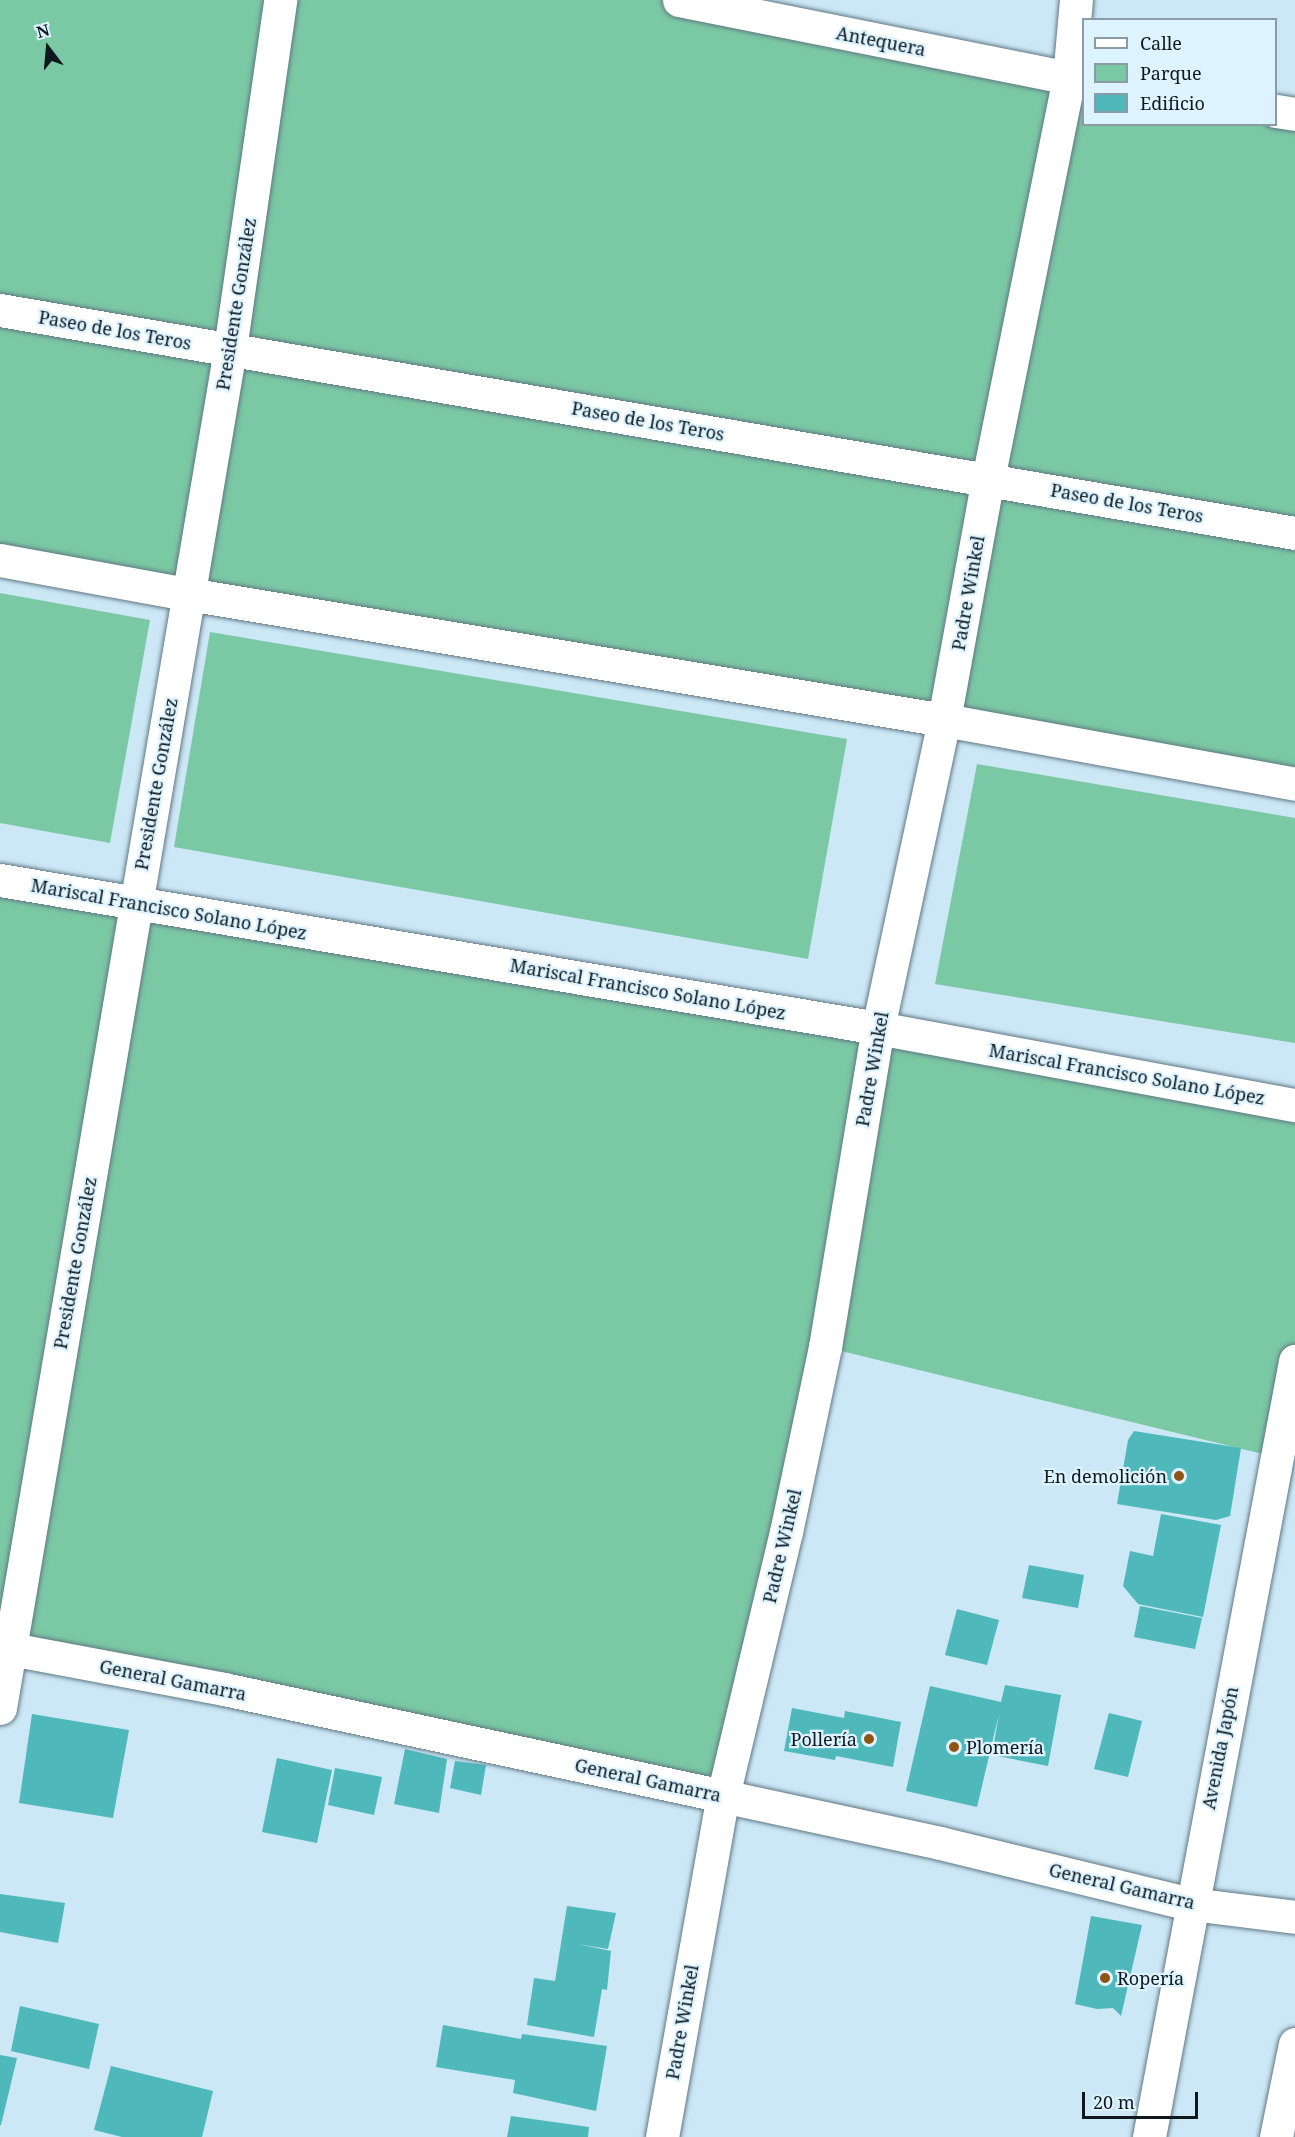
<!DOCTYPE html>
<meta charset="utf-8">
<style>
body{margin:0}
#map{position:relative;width:1295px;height:2137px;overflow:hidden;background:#cce7f5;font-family:"Noto Serif",serif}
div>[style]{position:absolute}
.green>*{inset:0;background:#7bc8a4}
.building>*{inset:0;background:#4eb8ba}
.roads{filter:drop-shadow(0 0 2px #607885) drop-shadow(0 0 2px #607885)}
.minor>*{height:33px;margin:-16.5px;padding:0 16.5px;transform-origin:16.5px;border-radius:16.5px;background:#fff}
.major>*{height:33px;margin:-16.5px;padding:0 16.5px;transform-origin:16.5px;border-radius:16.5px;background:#fff}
.dots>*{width:16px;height:16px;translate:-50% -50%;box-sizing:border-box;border:3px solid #ddf3ff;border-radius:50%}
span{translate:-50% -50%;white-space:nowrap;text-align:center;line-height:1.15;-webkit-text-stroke:4.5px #ddf3ff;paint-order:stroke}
.street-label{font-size:18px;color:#0e181d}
.poi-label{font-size:18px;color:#0e181d}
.right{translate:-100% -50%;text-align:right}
.left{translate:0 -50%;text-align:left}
.legend{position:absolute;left:1082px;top:18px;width:195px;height:108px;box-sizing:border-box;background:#ddf3ff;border:2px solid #8a9ba5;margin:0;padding:8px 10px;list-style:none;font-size:18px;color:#0e181d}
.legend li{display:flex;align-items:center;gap:12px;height:30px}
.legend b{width:30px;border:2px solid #8a9ba5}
.north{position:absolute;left:18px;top:18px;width:60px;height:60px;-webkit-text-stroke:4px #ddf3ff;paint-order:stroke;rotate:344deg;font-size:16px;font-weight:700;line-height:24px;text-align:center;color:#0e181d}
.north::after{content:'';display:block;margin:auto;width:21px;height:27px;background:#0e181d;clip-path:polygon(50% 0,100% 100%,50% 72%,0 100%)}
.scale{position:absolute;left:1082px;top:2092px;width:116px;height:27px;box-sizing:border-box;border:3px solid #0e181d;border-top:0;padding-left:8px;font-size:18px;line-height:21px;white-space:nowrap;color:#0e181d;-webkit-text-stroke:4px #ddf3ff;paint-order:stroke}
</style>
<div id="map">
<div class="green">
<div style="clip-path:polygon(0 0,679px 0,1083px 81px,1084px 124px,1276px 124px,1295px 114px,1295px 784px,0 560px)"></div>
<div style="clip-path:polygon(0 593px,150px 620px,110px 843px,0 823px)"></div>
<div style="clip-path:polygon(210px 632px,847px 739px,808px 959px,174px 847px)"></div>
<div style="clip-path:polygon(977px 764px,1295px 818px,1295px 1043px,935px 984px)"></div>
<div style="clip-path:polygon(0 880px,1295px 1106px,1295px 1361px,1275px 1457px,825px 1347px,723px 1796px,0 1647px)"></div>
</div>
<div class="building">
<div style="clip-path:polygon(1134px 1431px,1241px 1448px,1230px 1516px,1216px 1520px,1117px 1504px,1128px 1440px)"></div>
<div style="clip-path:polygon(1161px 1514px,1221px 1525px,1203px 1617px,1138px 1604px,1123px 1586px,1130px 1551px,1153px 1556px)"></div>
<div style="clip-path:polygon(1029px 1565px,1084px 1575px,1078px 1608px,1022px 1598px)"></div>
<div style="clip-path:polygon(1140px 1606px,1202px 1618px,1195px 1649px,1134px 1637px)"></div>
<div style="clip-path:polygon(957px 1609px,999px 1620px,987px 1665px,945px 1655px)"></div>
<div style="clip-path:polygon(1005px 1685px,1061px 1695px,1048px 1766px,992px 1755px,999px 1714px,977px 1807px,906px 1791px,930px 1686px,1001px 1702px)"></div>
<div style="clip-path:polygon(792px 1708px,844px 1718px,845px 1711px,901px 1722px,893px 1767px,836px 1756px,835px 1760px,784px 1751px)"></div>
<div style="clip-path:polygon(1109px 1713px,1142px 1721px,1128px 1777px,1094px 1769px)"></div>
<div style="clip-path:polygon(32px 1714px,129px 1730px,113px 1818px,19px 1803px)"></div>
<div style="clip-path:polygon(405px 1749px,447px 1759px,439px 1813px,394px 1804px)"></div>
<div style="clip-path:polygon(277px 1758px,332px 1770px,317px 1843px,262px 1832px)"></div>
<div style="clip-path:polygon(455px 1761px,486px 1765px,481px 1795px,450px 1788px)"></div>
<div style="clip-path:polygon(335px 1768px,382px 1777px,374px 1815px,328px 1805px)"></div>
<div style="clip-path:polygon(0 1894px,65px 1903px,58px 1943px,0 1932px)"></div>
<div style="clip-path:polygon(567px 1906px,616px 1913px,608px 1949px,578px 1944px,611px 1951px,607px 1990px,602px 1989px,594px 2037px,527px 2025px,534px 1978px,555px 1981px)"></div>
<div style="clip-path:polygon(1091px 1916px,1142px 1925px,1121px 2016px,1113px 2008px,1097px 2009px,1075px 2004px)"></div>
<div style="clip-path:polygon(20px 2006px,99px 2024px,89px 2069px,11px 2051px)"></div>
<div style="clip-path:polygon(443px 2025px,521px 2039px,522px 2034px,607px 2046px,596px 2111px,513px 2093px,515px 2080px,436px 2067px)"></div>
<div style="clip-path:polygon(0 2055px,17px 2058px,1px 2125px,0 2125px)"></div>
<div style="clip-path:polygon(111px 2066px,213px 2091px,202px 2137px,122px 2137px,94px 2130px)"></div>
<div style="clip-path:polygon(511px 2116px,589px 2127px,588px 2137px,507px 2137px)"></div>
</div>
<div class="roads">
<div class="minor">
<div style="left:679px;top:0;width:413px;rotate:11.3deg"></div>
<div style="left:1276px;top:111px;width:19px;rotate:9deg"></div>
<div style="left:0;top:310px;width:1314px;rotate:9.77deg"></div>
<div style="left:0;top:1647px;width:228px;rotate:10.6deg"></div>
<div style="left:224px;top:1689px;width:510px;rotate:12.1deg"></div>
<div style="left:723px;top:1796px;width:222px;rotate:12.2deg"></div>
<div style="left:940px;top:1843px;width:258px;rotate:13.7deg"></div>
<div style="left:1191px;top:1904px;width:105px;rotate:7.1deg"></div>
<div style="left:0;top:1708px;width:1378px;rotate:-80.39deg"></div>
<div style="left:230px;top:349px;width:353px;rotate:-81.8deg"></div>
<div style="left:662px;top:2137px;width:346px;rotate:-79.9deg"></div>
<div style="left:723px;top:1796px;width:271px;rotate:-76.6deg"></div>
<div style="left:786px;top:1532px;width:189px;rotate:-78.1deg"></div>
<div style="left:825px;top:1347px;width:323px;rotate:-80.6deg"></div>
<div style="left:878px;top:1028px;width:315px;rotate:-77.9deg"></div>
<div style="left:944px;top:720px;width:245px;rotate:-79.7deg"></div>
<div style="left:988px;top:479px;width:409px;rotate:-78.6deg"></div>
<div style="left:1069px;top:78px;width:78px;rotate:-84.9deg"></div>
</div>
<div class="major">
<div style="left:0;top:560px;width:191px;rotate:10.3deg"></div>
<div style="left:188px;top:594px;width:766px;rotate:9.46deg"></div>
<div style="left:944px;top:720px;width:357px;rotate:10.3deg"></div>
<div style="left:0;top:880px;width:890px;rotate:9.57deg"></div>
<div style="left:878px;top:1028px;width:424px;rotate:10.5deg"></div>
<div style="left:1149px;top:2137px;width:790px;rotate:-79.34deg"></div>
<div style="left:1276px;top:2137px;width:95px;rotate:-78.5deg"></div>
</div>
</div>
<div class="dots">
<div style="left:1179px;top:1476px;background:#905515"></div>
<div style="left:869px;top:1739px;background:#905515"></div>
<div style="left:954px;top:1747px;background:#905515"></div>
<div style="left:1105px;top:1978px;background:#905515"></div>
</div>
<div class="street-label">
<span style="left:881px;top:41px;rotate:11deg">Antequera</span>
<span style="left:236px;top:304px;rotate:-81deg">Presidente González</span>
<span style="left:115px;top:330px;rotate:10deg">Paseo de los Teros</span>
<span style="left:648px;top:421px;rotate:10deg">Paseo de los Teros</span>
<span style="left:1127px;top:503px;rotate:10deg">Paseo de los Teros</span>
<span style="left:968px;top:593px;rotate:-80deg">Padre Winkel</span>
<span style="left:156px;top:784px;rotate:-80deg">Presidente González</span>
<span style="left:169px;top:909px;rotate:10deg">Mariscal Francisco Solano López</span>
<span style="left:648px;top:989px;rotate:10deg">Mariscal Francisco Solano López</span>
<span style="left:872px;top:1069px;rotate:-80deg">Padre Winkel</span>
<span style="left:1127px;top:1074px;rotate:10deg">Mariscal Francisco Solano López</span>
<span style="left:75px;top:1263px;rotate:-80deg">Presidente González</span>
<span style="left:782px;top:1546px;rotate:-77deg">Padre Winkel</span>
<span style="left:173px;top:1680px;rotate:11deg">General Gamarra</span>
<span style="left:1220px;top:1748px;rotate:-79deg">Avenida Japón</span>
<span style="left:648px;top:1780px;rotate:12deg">General Gamarra</span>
<span style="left:1122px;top:1886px;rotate:13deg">General Gamarra</span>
<span style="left:682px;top:2022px;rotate:-80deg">Padre Winkel</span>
</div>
<div class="poi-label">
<span class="right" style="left:1167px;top:1476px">En demolición</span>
<span class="right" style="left:857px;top:1739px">Pollería</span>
<span class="left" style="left:966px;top:1747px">Plomería</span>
<span class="left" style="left:1117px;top:1978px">Ropería</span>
</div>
<ul class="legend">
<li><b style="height:8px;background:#fff"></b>Calle</li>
<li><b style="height:16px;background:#7bc8a4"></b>Parque</li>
<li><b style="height:16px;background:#4eb8ba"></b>Edificio</li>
</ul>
<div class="north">N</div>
<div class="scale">20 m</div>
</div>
